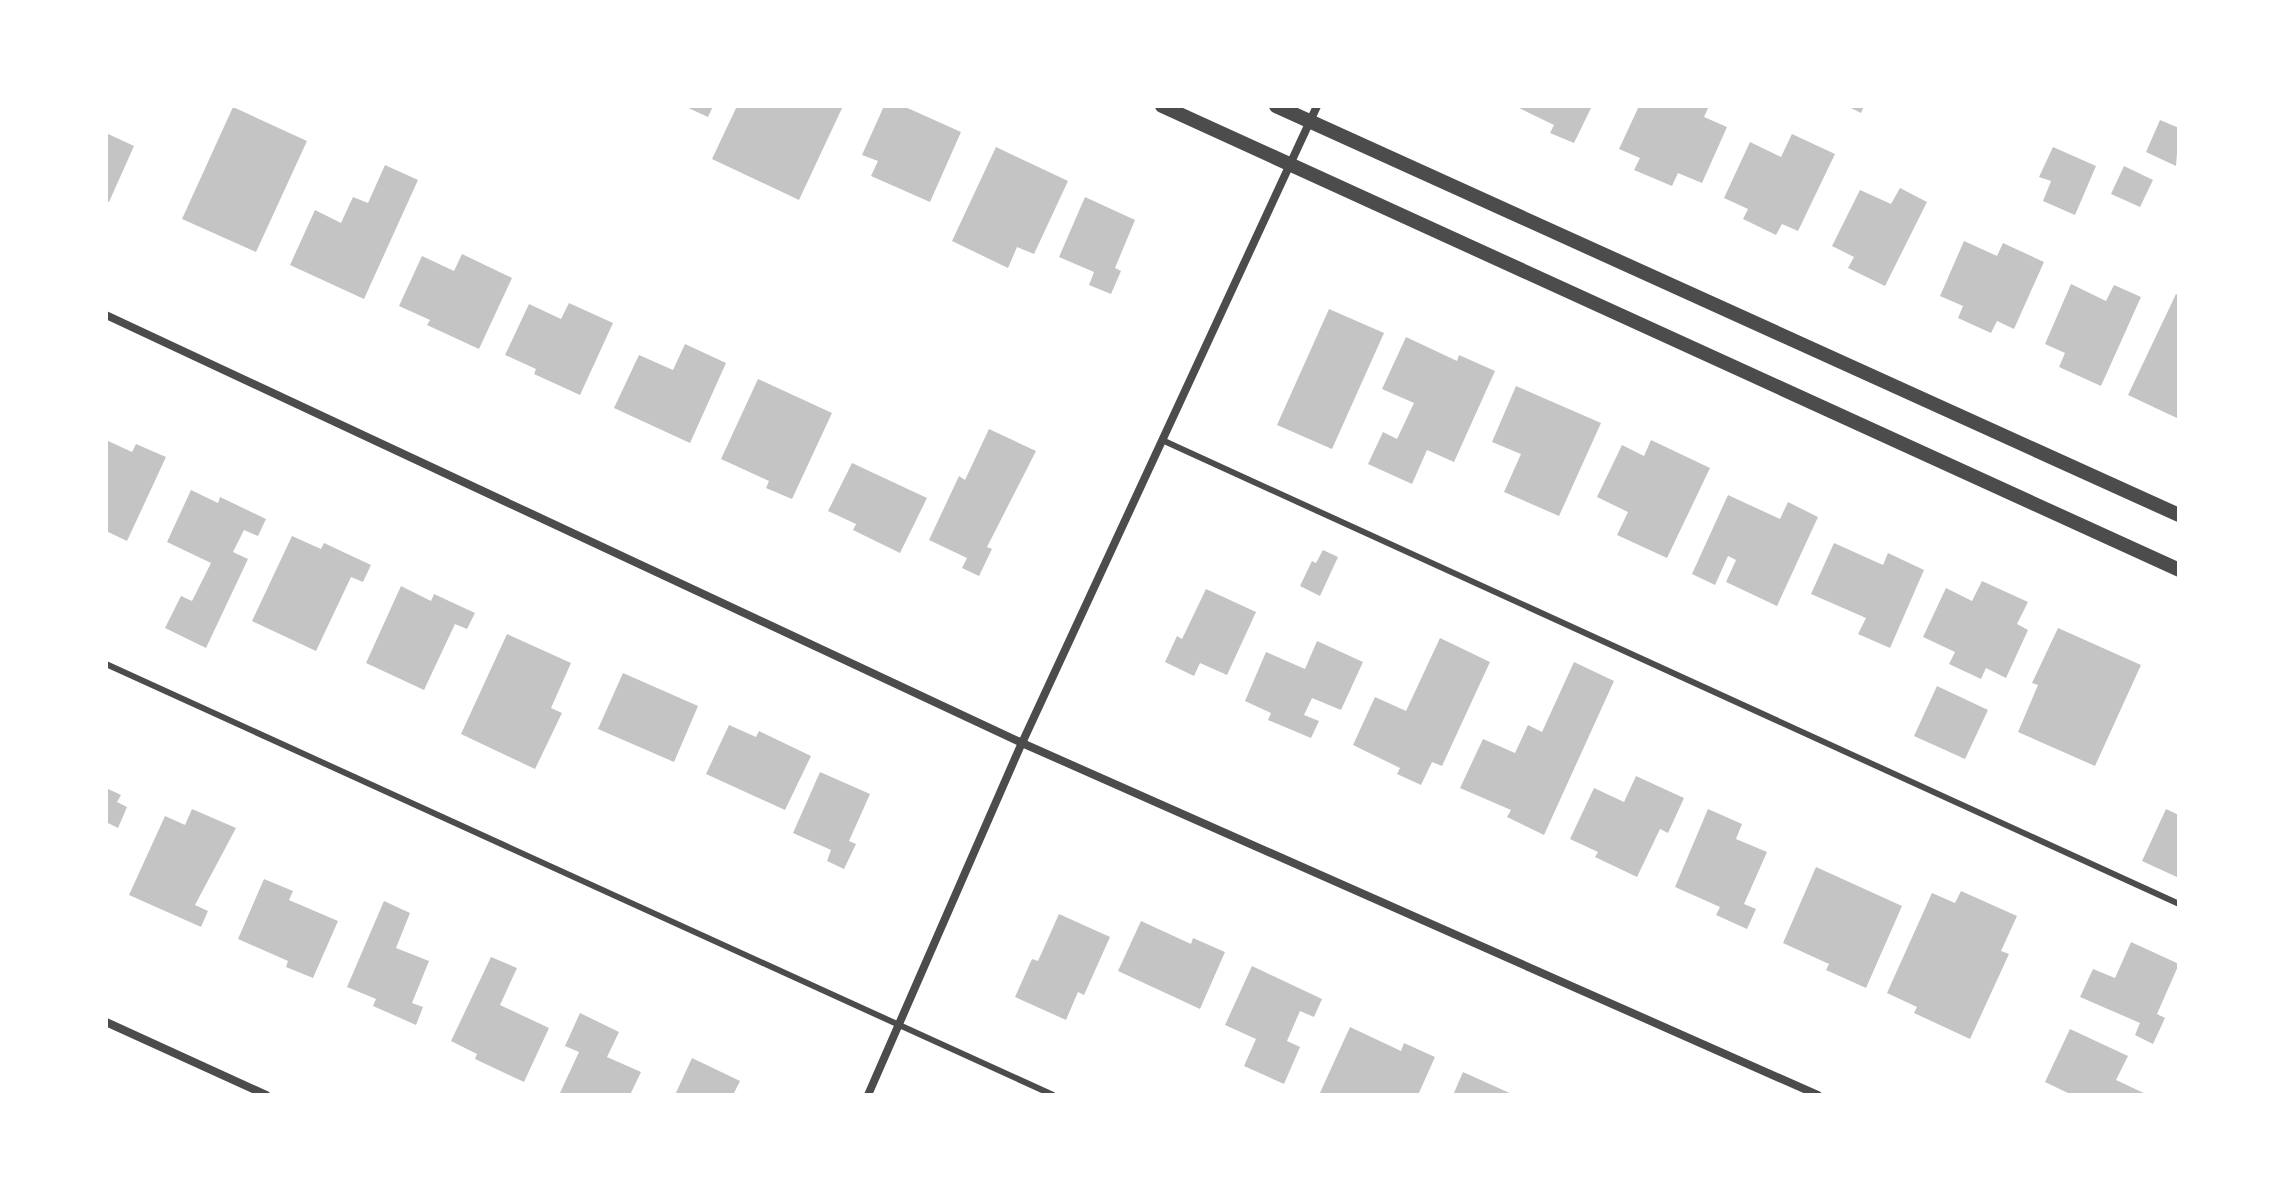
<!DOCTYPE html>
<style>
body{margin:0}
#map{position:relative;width:2285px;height:1201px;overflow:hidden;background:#fff;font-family:Barlow,sans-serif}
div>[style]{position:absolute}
.building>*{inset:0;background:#c4c4c4}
.service>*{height:6px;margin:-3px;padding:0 3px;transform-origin:3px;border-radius:3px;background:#4c4c4c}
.minor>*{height:8px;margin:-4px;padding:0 4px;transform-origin:4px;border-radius:4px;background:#4c4c4c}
.tertiary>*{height:14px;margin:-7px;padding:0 7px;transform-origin:7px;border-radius:7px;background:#4c4c4c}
span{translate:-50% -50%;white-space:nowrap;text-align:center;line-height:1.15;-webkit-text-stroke:7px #fff;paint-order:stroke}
.frame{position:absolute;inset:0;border:108px solid #fff;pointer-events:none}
</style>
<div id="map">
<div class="building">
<div style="clip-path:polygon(684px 106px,713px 106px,708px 117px)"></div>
<div style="clip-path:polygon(737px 106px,843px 106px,799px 200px,712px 159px)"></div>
<div style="clip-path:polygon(884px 106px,903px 106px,961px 132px,930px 202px,871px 176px,878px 161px,862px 155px)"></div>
<div style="clip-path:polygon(1515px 106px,1592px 106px,1574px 143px,1550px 133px,1554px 125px)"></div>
<div style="clip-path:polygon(1639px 106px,1709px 106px,1704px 117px,1727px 127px,1702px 183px,1678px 173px,1672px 186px,1634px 170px,1640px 158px,1619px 149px)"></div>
<div style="clip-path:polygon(1847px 106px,1864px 106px,1861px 113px)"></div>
<div style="clip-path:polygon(233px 107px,307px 141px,256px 252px,182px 219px)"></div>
<div style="clip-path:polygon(2160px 120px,2179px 128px,2176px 166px,2146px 152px)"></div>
<div style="clip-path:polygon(106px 133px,134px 146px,109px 202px,106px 201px)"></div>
<div style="clip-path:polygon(1792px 134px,1835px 154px,1798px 231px,1782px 224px,1776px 235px,1743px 219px,1748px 209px,1724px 198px,1750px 142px,1781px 157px)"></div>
<div style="clip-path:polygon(996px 147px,1068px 181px,1034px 254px,1017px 247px,1008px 268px,952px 241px)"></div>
<div style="clip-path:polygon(2053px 147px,2096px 166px,2075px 215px,2043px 201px,2051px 181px,2039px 177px)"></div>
<div style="clip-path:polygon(385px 165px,418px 180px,364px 299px,290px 265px,315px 210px,341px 223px,353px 197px,368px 203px)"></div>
<div style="clip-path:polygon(2124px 166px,2153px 180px,2140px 207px,2111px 194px)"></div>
<div style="clip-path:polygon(1900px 188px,1927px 202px,1885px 286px,1848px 268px,1854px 257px,1832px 246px,1860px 190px,1891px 204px)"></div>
<div style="clip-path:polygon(1085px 197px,1135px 220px,1115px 268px,1121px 271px,1111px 294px,1089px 285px,1094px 272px,1059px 257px)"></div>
<div style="clip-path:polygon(1964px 241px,1997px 256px,2003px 243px,2044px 262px,2014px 329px,1997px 321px,1991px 333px,1958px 318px,1963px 306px,1940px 296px)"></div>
<div style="clip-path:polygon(462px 254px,512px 278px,479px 349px,427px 325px,430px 320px,399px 306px,422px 256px,454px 271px)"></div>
<div style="clip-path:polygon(2071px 284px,2106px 301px,2114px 285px,2141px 297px,2101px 386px,2059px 367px,2065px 353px,2045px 344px)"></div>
<div style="clip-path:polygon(2176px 294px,2179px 296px,2179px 419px,2128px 395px)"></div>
<div style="clip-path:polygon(569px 303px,613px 323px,580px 395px,534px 374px,536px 369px,505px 355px,529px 304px,561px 319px)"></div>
<div style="clip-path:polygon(1329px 309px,1384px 333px,1332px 449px,1277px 425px)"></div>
<div style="clip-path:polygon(1406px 337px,1457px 361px,1459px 355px,1495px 371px,1454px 462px,1427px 450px,1412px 484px,1368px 464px,1383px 432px,1397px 439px,1414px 403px,1382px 389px)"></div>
<div style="clip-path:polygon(685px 344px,726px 363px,690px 443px,614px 408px,639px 355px,673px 370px)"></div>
<div style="clip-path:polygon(758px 379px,832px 413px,792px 499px,766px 488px,769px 481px,721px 459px)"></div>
<div style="clip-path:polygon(1516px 386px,1601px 423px,1559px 516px,1504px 492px,1521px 454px,1492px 442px)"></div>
<div style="clip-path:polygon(989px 429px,1036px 451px,987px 547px,992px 549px,979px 576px,962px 568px,967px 558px,929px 540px,959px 476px,965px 480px)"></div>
<div style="clip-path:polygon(106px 440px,132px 452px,136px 444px,166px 457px,127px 541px,106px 531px)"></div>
<div style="clip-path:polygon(1651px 440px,1710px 468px,1667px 558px,1617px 535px,1628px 512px,1597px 497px,1622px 445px,1644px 456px)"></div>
<div style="clip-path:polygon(852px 463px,927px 498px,900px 553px,853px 530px,856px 524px,828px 511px)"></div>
<div style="clip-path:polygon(191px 490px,218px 503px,220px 497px,266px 519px,258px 536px,244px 530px,233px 552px,248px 559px,206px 648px,165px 628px,181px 596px,192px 601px,211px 563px,167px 542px)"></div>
<div style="clip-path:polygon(1728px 495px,1780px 519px,1788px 502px,1818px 517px,1777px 606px,1726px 582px,1736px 560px,1728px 556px,1715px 585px,1692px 574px)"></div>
<div style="clip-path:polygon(292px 536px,321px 549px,324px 543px,371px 565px,363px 582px,351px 577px,316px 651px,252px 621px)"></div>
<div style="clip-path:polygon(1834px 543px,1883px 565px,1888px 553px,1924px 570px,1890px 648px,1858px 634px,1866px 618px,1811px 594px)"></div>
<div style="clip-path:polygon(1323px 550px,1338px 557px,1320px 596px,1300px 586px,1312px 561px,1316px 563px)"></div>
<div style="clip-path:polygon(1982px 581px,2028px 602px,2017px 624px,2028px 630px,2006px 678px,1986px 668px,1981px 679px,1949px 664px,1955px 652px,1923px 637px,1946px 588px,1972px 601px)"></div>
<div style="clip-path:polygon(401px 586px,431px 601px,434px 594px,475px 613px,467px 629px,455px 624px,424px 690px,366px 663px)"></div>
<div style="clip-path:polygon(1206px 589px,1256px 612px,1227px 675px,1200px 663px,1194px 676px,1165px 662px,1177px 636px,1182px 639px)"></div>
<div style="clip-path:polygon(2058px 628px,2141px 665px,2095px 766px,2018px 732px,2038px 685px,2032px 683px)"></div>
<div style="clip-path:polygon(507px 634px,571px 663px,551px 708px,562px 713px,535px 769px,461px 734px)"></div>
<div style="clip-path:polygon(1440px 638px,1490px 662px,1442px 766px,1432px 762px,1421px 785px,1397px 774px,1400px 768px,1353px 745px,1375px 697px,1406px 711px)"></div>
<div style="clip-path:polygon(1317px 641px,1363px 662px,1341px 710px,1312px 698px,1304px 715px,1319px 721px,1311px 738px,1268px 720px,1271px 713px,1245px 701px,1266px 652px,1305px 669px)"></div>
<div style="clip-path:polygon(1574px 662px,1614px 681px,1544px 835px,1507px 817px,1511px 810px,1460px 788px,1483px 739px,1515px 753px,1528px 725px,1542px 732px)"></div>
<div style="clip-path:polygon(623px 673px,698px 706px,674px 762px,598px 729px)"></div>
<div style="clip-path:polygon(1937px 686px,1988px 710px,1965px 759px,1914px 736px)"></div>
<div style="clip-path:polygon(729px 725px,756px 737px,759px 731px,811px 756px,785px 810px,706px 774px)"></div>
<div style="clip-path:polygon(820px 772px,870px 794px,849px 841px,856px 844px,844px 869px,827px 861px,831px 850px,793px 833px)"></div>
<div style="clip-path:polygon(1636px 776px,1684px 798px,1668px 833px,1660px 829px,1637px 877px,1595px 857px,1598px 852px,1570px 839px,1594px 788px,1624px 802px)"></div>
<div style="clip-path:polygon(106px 788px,121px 795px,117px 802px,127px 807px,118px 828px,106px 822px)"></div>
<div style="clip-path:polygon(192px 809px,236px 828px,195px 905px,208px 911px,201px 927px,129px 895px,165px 816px,185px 825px)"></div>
<div style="clip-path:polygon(1708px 809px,1742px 824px,1736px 839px,1767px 852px,1744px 904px,1756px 909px,1747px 929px,1716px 915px,1720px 907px,1675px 887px)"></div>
<div style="clip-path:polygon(2166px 809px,2179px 815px,2179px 878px,2142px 861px)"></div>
<div style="clip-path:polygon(1816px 867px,1902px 906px,1866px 988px,1826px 970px,1829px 964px,1783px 943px)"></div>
<div style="clip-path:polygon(264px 879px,293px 891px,289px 900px,338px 921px,313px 978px,286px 967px,288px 961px,238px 939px)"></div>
<div style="clip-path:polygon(1961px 891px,2017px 916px,2001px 951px,2009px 954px,1970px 1039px,1914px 1013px,1917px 1007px,1887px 993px,1932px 893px,1955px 903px)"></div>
<div style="clip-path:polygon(384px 901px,410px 913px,396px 948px,429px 961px,412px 1003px,423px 1007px,416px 1025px,373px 1006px,376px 999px,347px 987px)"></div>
<div style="clip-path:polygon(1059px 914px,1110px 937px,1084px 995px,1078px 992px,1066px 1020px,1015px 997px,1032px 959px,1038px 961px)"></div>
<div style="clip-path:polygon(1141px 921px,1191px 944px,1193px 938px,1225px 952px,1200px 1009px,1118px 971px)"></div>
<div style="clip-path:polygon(2131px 942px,2179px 964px,2157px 1014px,2165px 1018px,2153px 1044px,2135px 1035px,2140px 1023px,2080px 997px,2093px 969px,2115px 978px)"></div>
<div style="clip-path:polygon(491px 957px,517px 968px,500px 1005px,549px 1028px,524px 1082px,475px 1059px,477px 1054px,451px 1041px)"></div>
<div style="clip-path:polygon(1252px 966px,1322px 999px,1314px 1017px,1300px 1011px,1287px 1041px,1300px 1047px,1284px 1084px,1244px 1066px,1256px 1039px,1225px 1025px)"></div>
<div style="clip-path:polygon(580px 1013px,619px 1032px,607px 1057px,641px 1072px,630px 1095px,559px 1095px,579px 1052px,565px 1046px)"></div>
<div style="clip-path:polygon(1350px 1027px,1401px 1051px,1404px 1043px,1435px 1057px,1418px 1095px,1319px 1095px)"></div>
<div style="clip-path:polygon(2070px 1029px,2128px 1056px,2116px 1080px,2148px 1095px,2072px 1095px,2045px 1082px)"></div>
<div style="clip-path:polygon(692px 1058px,740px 1081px,733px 1095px,675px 1095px)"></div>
<div style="clip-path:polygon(1463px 1072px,1514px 1095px,1453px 1095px)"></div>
</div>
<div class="service">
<div style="left:1162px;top:440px;width:1118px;rotate:24.52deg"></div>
<div style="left:106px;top:664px;width:1040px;rotate:24.47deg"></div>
</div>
<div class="minor">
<div style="left:106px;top:315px;width:1011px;rotate:25.04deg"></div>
<div style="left:1022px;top:743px;width:870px;rotate:23.86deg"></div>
<div style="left:106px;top:1022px;width:176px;rotate:24.5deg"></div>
<div style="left:868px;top:1095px;width:384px;rotate:-66.4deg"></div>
<div style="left:1022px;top:743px;width:702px;rotate:-65.15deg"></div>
</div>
<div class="tertiary">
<div style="left:1162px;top:106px;width:1118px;rotate:24.52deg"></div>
<div style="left:1276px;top:106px;width:991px;rotate:24.37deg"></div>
</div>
<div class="frame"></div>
</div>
